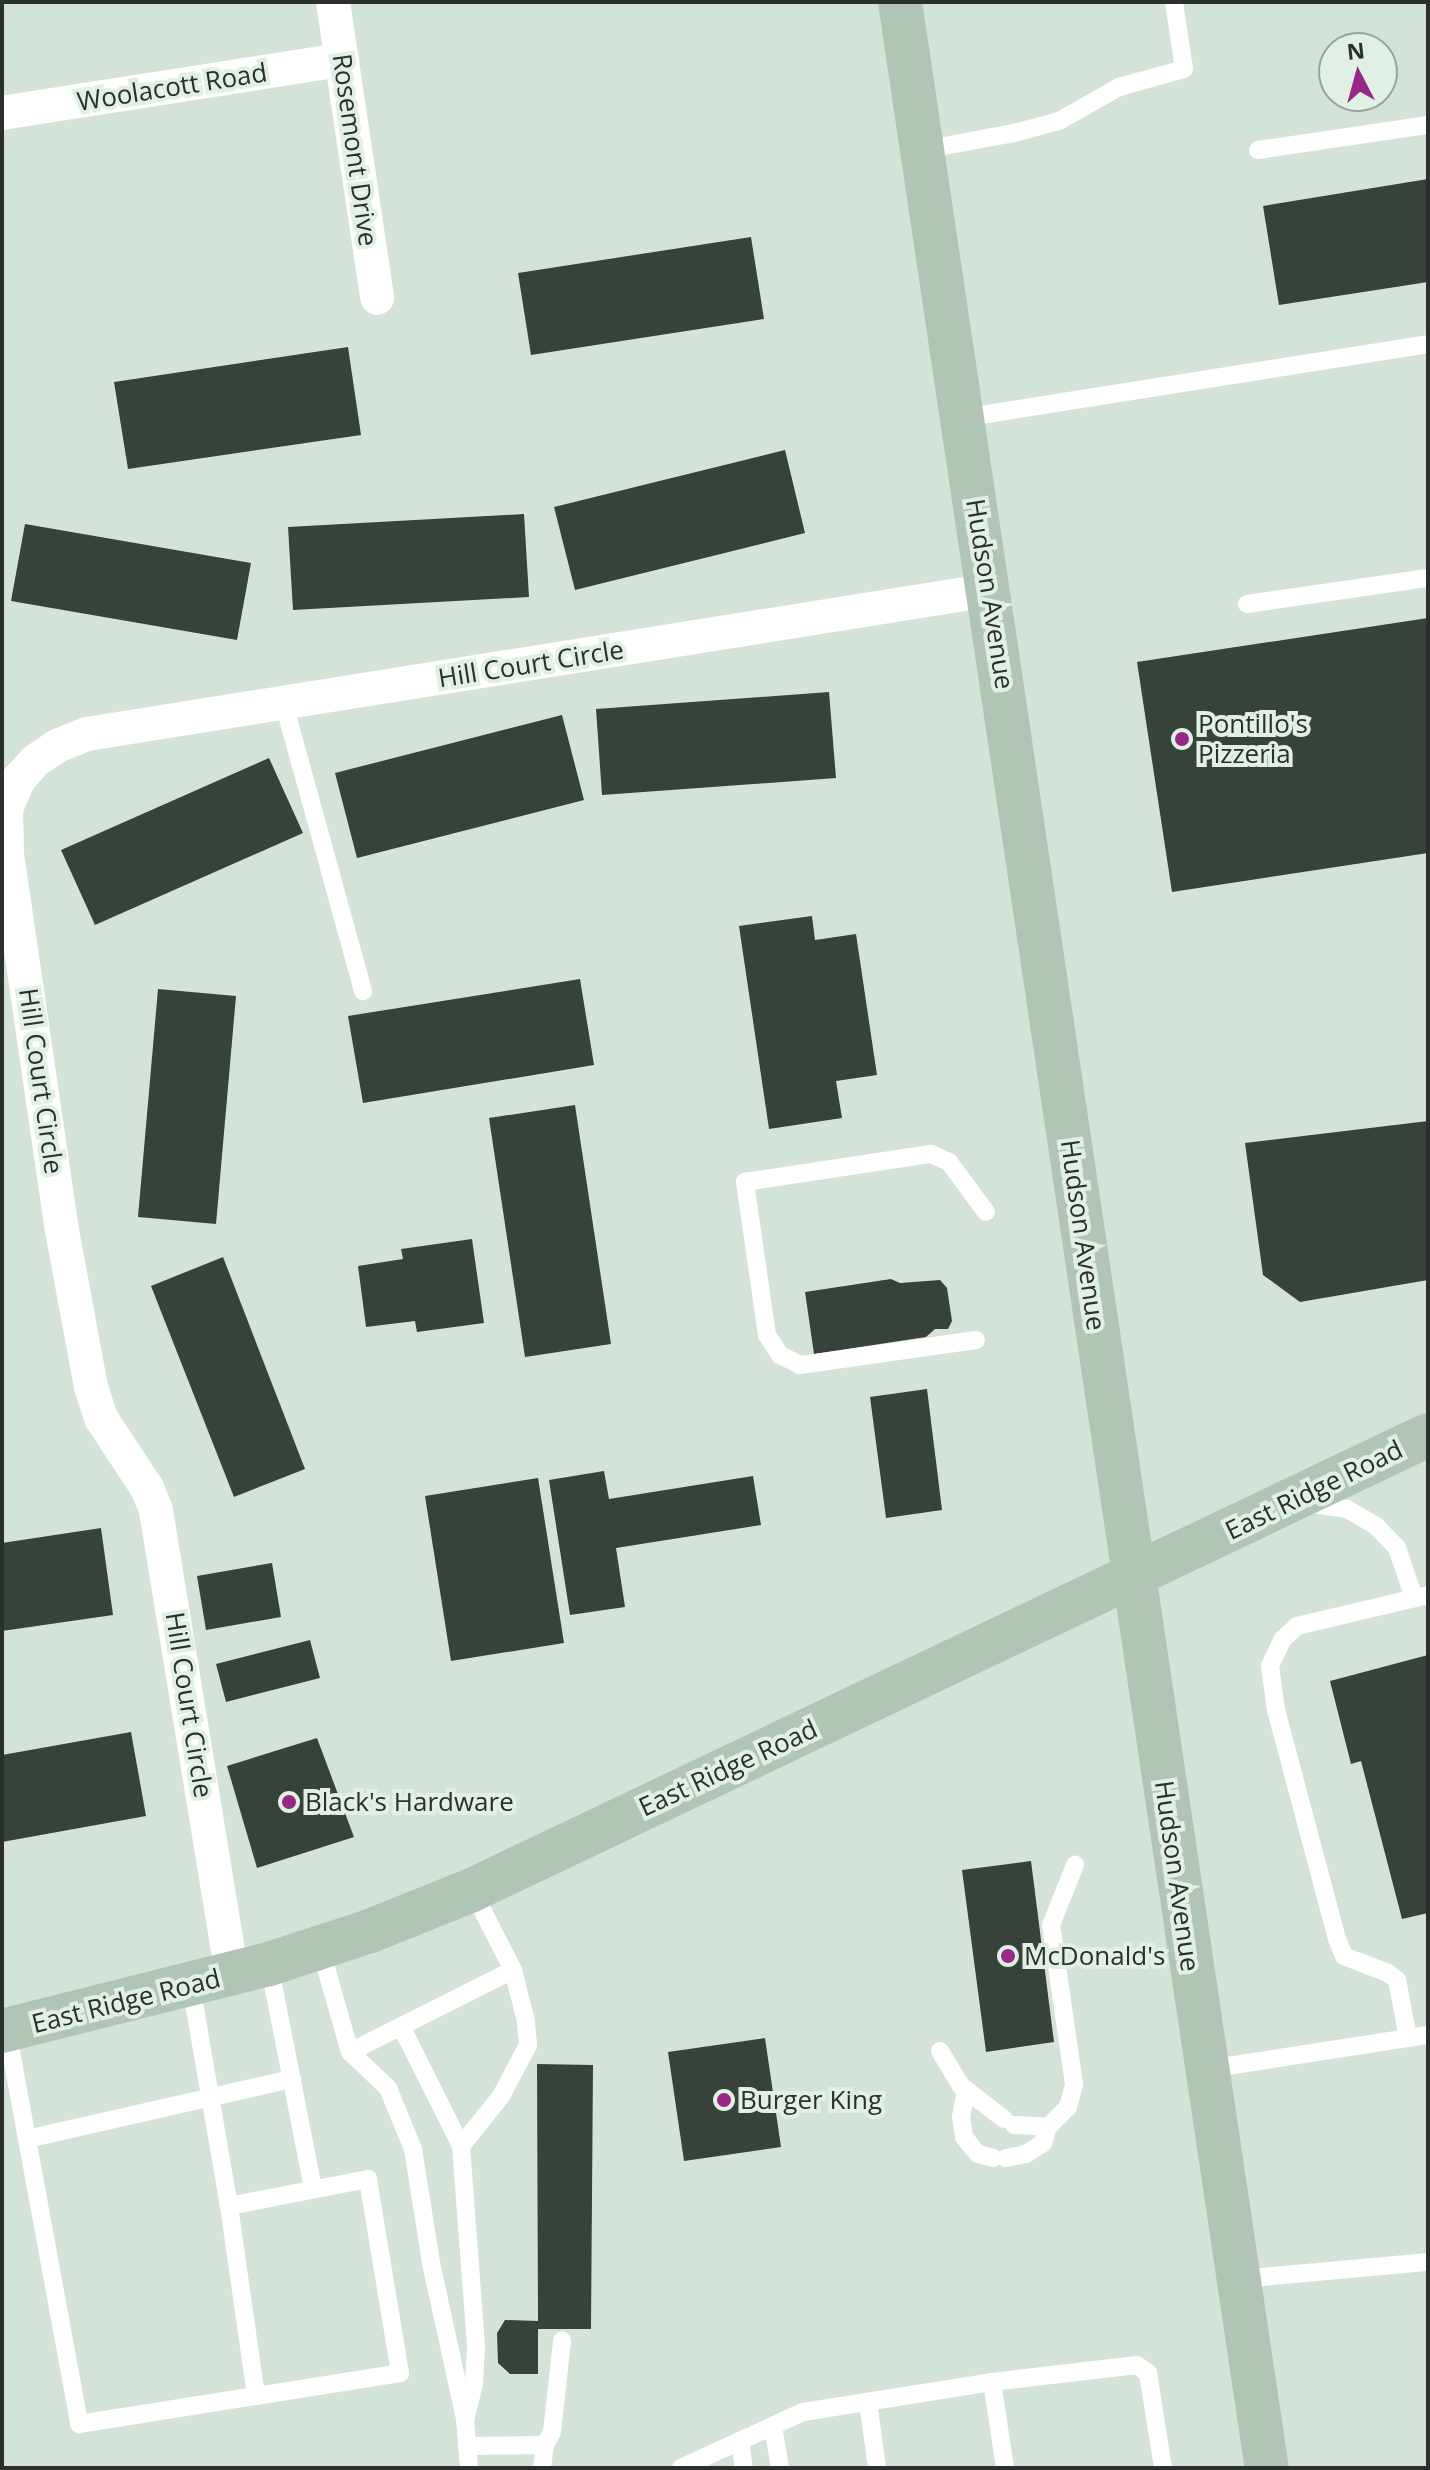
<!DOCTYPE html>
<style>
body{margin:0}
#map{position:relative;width:1430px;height:2470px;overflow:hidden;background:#d4e3d7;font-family:"Open Sans",sans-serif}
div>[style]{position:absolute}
.building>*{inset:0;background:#37433a}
.service>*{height:18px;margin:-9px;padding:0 9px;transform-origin:9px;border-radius:9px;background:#fff}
.minor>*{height:34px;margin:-17px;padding:0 17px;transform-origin:17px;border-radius:17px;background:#fff}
.secondary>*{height:44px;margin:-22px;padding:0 22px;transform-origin:22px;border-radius:22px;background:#b1c5b7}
.dots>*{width:22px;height:22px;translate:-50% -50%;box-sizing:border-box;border:4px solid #e1f0e4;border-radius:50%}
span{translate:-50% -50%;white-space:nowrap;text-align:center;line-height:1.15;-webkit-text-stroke:8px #e1f0e4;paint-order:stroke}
.street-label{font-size:26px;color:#2a302b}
.poi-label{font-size:26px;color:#2a302b}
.left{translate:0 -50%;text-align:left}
.frame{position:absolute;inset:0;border:4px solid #2a302b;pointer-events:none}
.north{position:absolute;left:1318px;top:32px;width:80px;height:80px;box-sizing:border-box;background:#e1f0e4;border:2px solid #98a39a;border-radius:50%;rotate:354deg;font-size:22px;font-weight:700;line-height:32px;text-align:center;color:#2a302b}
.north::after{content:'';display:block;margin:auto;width:28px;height:36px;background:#972888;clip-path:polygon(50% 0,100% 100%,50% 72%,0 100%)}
</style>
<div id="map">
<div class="building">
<div style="clip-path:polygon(1428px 179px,1428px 282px,1279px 305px,1263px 206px)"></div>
<div style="clip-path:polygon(751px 237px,764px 319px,531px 355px,518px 273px)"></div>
<div style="clip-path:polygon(348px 347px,361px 435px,128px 469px,114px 382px)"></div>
<div style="clip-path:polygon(785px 450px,805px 533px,575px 590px,554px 507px)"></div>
<div style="clip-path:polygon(524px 514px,529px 597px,293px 610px,288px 527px)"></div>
<div style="clip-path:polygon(25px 524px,251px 563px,237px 640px,11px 601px)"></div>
<div style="clip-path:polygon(1428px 618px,1428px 853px,1172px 892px,1137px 662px)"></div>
<div style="clip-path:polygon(829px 692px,836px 778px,602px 795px,596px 709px)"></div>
<div style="clip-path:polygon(562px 715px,584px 800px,357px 858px,335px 773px)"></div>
<div style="clip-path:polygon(269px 758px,303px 833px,95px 925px,61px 850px)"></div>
<div style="clip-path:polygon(812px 916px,815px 940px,856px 934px,877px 1075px,836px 1081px,842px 1118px,769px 1129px,739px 926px)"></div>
<div style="clip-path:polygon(580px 979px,594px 1065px,363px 1103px,348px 1016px)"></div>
<div style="clip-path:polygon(158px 989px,236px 996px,216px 1224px,138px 1217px)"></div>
<div style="clip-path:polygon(575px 1105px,611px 1344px,525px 1357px,489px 1118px)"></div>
<div style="clip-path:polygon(1428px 1121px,1428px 1280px,1300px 1302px,1263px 1275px,1245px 1143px)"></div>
<div style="clip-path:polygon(472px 1239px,484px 1323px,417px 1332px,415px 1321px,366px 1327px,358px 1266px,403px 1259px,401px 1249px)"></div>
<div style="clip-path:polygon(223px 1257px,305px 1469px,234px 1497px,151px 1286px)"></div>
<div style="clip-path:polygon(891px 1279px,900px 1283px,940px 1280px,947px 1288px,952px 1321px,948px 1329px,935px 1329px,926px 1337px,814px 1354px,805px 1292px)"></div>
<div style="clip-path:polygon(927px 1389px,942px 1510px,886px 1518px,870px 1397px)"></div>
<div style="clip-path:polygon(604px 1471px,609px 1499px,753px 1476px,761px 1525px,616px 1548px,625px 1607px,570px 1615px,549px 1480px)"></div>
<div style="clip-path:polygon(538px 1478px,564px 1643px,451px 1661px,425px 1496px)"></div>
<div style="clip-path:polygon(101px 1528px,113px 1615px,2px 1631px,2px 1543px)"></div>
<div style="clip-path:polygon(272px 1563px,281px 1617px,206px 1630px,197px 1576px)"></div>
<div style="clip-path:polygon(310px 1640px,320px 1678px,226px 1702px,216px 1664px)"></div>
<div style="clip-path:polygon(1428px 1655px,1428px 1913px,1402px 1919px,1361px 1761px,1351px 1764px,1330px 1681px)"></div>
<div style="clip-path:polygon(131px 1732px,146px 1816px,2px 1842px,2px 1755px)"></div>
<div style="clip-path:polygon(317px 1738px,354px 1837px,257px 1868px,227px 1766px)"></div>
<div style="clip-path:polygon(1031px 1861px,1054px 2042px,986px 2052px,962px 1870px)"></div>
<div style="clip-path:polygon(765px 2038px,781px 2147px,684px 2161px,668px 2052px)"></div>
<div style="clip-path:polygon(537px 2064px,593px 2065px,591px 2329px,538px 2329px,538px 2374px,510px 2374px,498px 2363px,497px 2333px,505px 2320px,538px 2321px)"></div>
</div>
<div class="service">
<div style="left:923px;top:150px;width:93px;rotate:-10.6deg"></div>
<div style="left:1014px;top:133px;width:47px;rotate:-14.9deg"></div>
<div style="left:1059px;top:121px;width:69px;rotate:-29.5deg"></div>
<div style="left:1119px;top:87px;width:67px;rotate:-15.5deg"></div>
<div style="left:1184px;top:69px;width:68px;rotate:-98.5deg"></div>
<div style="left:1258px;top:150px;width:172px;rotate:-8.4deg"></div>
<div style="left:962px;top:418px;width:472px;rotate:-9deg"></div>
<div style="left:1247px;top:604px;width:183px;rotate:-8.2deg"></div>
<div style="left:284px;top:704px;width:298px;rotate:74.6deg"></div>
<div style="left:976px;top:1340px;width:178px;rotate:171.9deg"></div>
<div style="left:800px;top:1365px;width:22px;rotate:-153deg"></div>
<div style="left:780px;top:1355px;width:24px;rotate:-123deg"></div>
<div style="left:767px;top:1335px;width:155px;rotate:-98.2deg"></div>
<div style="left:745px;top:1182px;width:188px;rotate:-8.6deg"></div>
<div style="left:931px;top:1154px;width:20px;rotate:24deg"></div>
<div style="left:949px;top:1162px;width:62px;rotate:53.5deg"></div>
<div style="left:1306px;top:1503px;width:41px;rotate:8.3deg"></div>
<div style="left:1347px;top:1509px;width:34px;rotate:30deg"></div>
<div style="left:1376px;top:1526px;width:30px;rotate:46deg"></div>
<div style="left:1397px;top:1548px;width:53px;rotate:71.2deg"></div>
<div style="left:320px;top:1947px;width:109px;rotate:74.1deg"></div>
<div style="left:350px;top:2052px;width:52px;rotate:43.5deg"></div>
<div style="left:388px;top:2088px;width:66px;rotate:67.7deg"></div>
<div style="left:413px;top:2149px;width:115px;rotate:81deg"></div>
<div style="left:431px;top:2263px;width:160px;rotate:77.7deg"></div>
<div style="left:465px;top:2419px;width:49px;rotate:85.3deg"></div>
<div style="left:269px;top:1964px;width:228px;rotate:78.9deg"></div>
<div style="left:402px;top:2028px;width:132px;rotate:63.4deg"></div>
<div style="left:461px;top:2146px;width:202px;rotate:85.7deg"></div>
<div style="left:476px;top:2347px;width:37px;rotate:93deg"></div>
<div style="left:474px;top:2384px;width:33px;rotate:104deg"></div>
<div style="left:7px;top:2030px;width:401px;rotate:79.6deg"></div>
<div style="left:79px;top:2424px;width:325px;rotate:-9deg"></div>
<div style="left:400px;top:2373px;width:197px;rotate:-99.4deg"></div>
<div style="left:368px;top:2179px;width:142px;rotate:169deg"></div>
<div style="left:229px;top:2206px;width:223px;rotate:-99.8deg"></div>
<div style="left:1408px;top:2038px;width:59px;rotate:-100.7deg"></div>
<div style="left:1397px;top:1980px;width:11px;rotate:-142deg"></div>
<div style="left:1388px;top:1973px;width:47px;rotate:-158.9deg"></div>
<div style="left:1344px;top:1956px;width:18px;rotate:-112deg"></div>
<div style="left:1337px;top:1939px;width:237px;rotate:-104.9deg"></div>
<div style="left:1276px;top:1710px;width:44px;rotate:-97.8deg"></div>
<div style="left:1270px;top:1666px;width:29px;rotate:-65deg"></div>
<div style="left:1282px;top:1640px;width:21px;rotate:-43deg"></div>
<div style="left:1297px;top:1626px;width:135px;rotate:-13.3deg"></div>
<div style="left:940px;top:2051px;width:41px;rotate:59deg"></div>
<div style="left:961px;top:2086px;width:54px;rotate:37.5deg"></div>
<div style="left:350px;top:2052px;width:182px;rotate:-26.7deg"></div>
<div style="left:513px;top:1970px;width:90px;rotate:-117.1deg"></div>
<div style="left:1208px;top:2069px;width:223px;rotate:-8.8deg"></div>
<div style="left:966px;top:2091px;width:26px;rotate:101deg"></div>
<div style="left:961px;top:2117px;width:20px;rotate:81deg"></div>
<div style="left:964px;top:2137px;width:22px;rotate:51deg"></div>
<div style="left:978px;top:2154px;width:16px;rotate:14deg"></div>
<div style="left:1014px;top:2125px;width:34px;rotate:3deg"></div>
<div style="left:1048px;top:2127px;width:28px;rotate:-45deg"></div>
<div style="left:1068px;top:2107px;width:24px;rotate:-75deg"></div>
<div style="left:1074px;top:2084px;width:161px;rotate:-98.2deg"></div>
<div style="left:1051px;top:1925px;width:65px;rotate:-68.2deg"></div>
<div style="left:27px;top:2139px;width:272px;rotate:-12.8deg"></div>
<div style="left:461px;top:2146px;width:64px;rotate:-51.3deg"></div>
<div style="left:501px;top:2096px;width:58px;rotate:-62.1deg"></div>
<div style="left:528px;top:2045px;width:24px;rotate:-95deg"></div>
<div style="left:526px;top:2021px;width:53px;rotate:-104.3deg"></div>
<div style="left:1006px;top:2158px;width:20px;rotate:-11deg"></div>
<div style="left:1026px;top:2154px;width:20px;rotate:-33deg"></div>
<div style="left:1043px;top:2143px;width:17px;rotate:-73deg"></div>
<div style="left:229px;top:2206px;width:192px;rotate:81.9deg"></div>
<div style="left:1240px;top:2279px;width:189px;rotate:-5.2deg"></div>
<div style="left:992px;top:2382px;width:87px;rotate:81.4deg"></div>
<div style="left:868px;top:2402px;width:67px;rotate:82.2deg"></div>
<div style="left:773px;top:2426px;width:43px;rotate:80.5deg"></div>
<div style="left:740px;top:2441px;width:27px;rotate:82deg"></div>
<div style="left:467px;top:2446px;width:78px;rotate:-0.7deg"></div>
<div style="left:542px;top:2468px;width:23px;rotate:-83deg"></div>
<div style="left:545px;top:2445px;width:15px;rotate:-62deg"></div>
<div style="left:552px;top:2432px;width:92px;rotate:-83.7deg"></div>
<div style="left:681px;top:2468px;width:134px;rotate:-24.7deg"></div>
<div style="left:803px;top:2412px;width:191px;rotate:-9deg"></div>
<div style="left:992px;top:2382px;width:146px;rotate:-6.7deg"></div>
<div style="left:1137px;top:2365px;width:14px;rotate:36deg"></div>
<div style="left:1148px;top:2373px;width:96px;rotate:81deg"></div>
</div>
<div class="minor">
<div style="left:333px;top:2px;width:299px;rotate:81.5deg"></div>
<div style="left:2px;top:113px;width:344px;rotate:-8.9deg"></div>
<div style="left:232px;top:1975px;width:471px;rotate:-99.3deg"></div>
<div style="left:156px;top:1510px;width:24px;rotate:-112deg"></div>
<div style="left:147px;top:1488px;width:84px;rotate:-123.3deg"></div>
<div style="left:101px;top:1418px;width:33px;rotate:-108deg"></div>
<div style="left:91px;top:1387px;width:159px;rotate:-100.5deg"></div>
<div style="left:62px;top:1231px;width:383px;rotate:-98.3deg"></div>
<div style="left:7px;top:852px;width:43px;rotate:-91.3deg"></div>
<div style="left:6px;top:809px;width:33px;rotate:-67deg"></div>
<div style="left:19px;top:779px;width:24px;rotate:-48deg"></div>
<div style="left:35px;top:761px;width:27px;rotate:-34deg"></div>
<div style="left:57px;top:746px;width:32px;rotate:-22deg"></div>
<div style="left:87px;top:734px;width:914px;rotate:-9.06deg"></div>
</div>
<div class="secondary">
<div style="left:900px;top:2px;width:2493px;rotate:81.54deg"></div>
<div style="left:2px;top:2031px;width:275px;rotate:-14.1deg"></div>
<div style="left:269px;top:1964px;width:106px;rotate:-18.1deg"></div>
<div style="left:370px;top:1931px;width:110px;rotate:-21.9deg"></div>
<div style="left:472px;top:1890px;width:1059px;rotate:-25.45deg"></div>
</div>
<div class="dots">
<div style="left:1182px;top:739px;background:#972888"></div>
<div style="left:289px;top:1802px;background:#972888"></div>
<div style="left:1008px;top:1956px;background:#972888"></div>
<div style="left:724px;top:2100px;background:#972888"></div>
</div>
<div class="street-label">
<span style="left:172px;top:87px;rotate:-9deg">Woolacott Road</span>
<span style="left:355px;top:150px;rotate:82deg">Rosemont Drive</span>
<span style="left:990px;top:594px;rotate:81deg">Hudson Avenue</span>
<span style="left:531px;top:664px;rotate:-9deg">Hill Court Circle</span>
<span style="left:41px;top:1081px;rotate:82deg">Hill Court Circle</span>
<span style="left:1083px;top:1235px;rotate:82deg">Hudson Avenue</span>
<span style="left:1314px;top:1490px;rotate:-26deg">East Ridge Road</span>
<span style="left:189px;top:1705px;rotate:81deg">Hill Court Circle</span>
<span style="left:728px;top:1768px;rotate:-25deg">East Ridge Road</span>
<span style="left:1177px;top:1876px;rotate:82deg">Hudson Avenue</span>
<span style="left:126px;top:2001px;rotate:-14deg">East Ridge Road</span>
</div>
<div class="poi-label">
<span class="left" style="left:1198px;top:739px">Pontillo's<br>Pizzeria</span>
<span class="left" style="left:305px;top:1802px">Black's Hardware</span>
<span class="left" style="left:1024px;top:1956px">McDonald's</span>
<span class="left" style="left:740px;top:2100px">Burger King</span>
</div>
<div class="frame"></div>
<div class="north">N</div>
</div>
